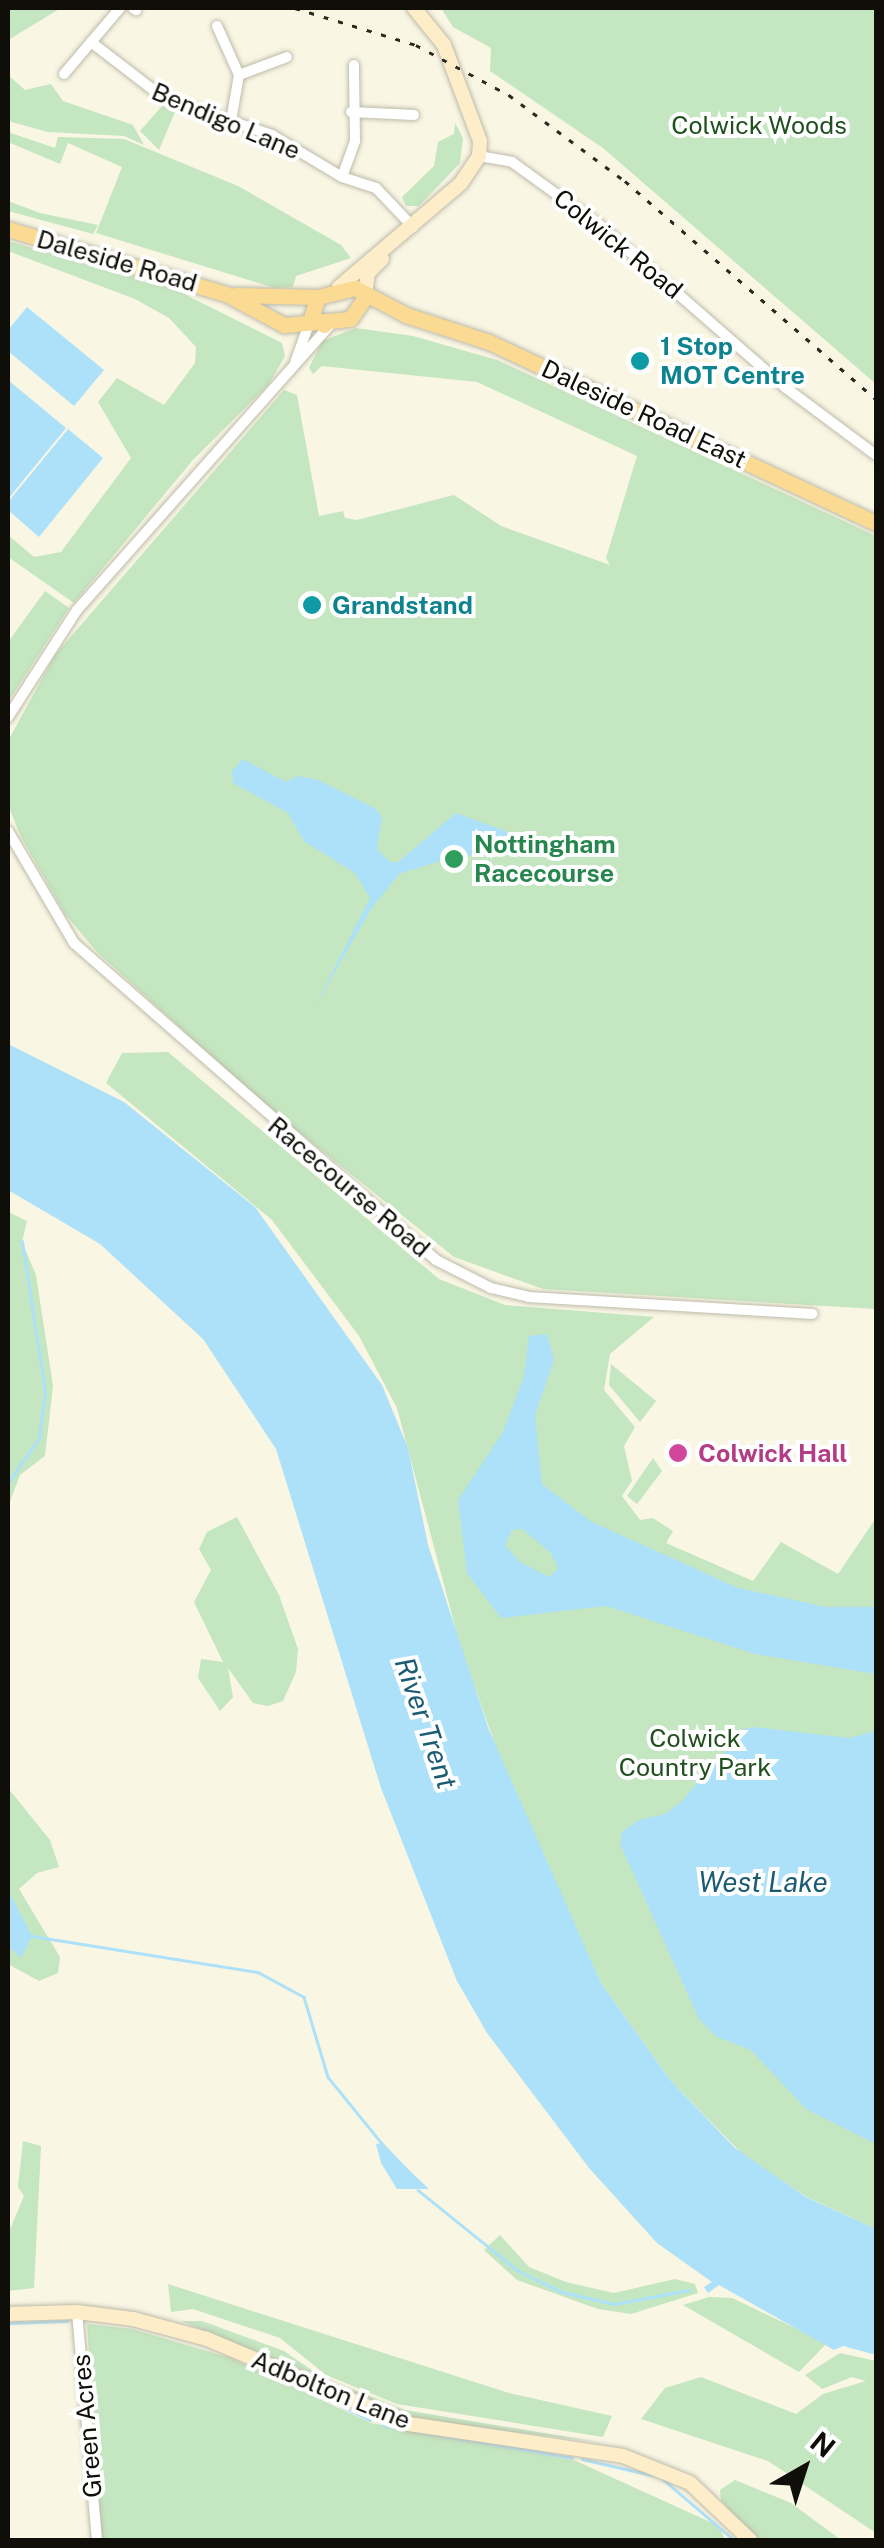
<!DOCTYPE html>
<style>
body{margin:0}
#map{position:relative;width:884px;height:2548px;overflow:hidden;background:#f9f6e4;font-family:"Public Sans",sans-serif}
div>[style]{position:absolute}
.green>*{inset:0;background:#c4e6c0}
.water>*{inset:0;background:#ade1f9}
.stream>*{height:2.5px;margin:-1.25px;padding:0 1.25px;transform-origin:1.25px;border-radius:1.25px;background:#ade1f9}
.roads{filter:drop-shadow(0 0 2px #bebbaa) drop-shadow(0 0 2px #bebbaa)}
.street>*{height:10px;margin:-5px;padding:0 5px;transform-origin:5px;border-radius:5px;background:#fff}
.secondary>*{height:14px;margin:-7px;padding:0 7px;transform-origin:7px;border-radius:7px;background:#fdedc9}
.primary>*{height:15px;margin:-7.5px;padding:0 7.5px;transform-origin:7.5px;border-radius:7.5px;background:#fbdb94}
.rail>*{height:2.5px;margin-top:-1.25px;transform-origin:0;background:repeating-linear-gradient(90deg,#292821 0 5px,transparent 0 15px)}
.dots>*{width:28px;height:28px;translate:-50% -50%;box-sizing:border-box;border:5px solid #fff;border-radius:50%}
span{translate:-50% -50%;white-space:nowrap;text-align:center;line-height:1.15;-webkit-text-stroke:8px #fff;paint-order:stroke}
.street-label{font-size:25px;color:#0f0e09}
.park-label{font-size:25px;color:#21501f}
.culture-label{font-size:25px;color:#0d838f;font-weight:700}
.left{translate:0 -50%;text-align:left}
.leisure-label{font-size:25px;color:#27864d;font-weight:700}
.hotel-label{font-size:25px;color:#b23c85;font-weight:700}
.water-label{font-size:28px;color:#1b5b73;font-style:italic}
.frame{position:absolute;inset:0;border:10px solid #0f0e09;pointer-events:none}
.north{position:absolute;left:754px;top:2418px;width:100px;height:100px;-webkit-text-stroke:8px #fff;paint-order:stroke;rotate:39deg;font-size:28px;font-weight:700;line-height:40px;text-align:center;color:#0f0e09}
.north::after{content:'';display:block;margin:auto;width:35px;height:45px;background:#0f0e09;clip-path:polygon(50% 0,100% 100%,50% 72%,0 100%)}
</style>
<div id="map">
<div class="green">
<div style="clip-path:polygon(8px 8px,61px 8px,8px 40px)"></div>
<div style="clip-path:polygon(441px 8px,876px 8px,876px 384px,603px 148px,490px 71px,491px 48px,453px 27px)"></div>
<div style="clip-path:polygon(8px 75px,25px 90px,51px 84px,63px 101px,133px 125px,144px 145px,124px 136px,48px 132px,8px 121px)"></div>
<div style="clip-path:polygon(162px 106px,175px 112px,159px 150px,140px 131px)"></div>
<div style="clip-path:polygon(455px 123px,463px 138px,460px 163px,419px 206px,406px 206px,402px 197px,434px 166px,438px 142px,454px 134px)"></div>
<div style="clip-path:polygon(8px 132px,55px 148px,58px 137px,124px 139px,238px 186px,341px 245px,351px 258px,296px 276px,293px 287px,275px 288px,96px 233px,122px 167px,68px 143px,60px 164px,8px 142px)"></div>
<div style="clip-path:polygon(8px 201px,40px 213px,98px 225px,93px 234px,8px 211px)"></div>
<div style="clip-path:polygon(8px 241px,172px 288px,282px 343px,285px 356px,269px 384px,192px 461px,74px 603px,8px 557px,8px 535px,34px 557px,61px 552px,131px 458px,98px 402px,117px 378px,164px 405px,195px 363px,196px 347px,169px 318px,135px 299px,8px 251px)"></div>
<div style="clip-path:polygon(356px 328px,413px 336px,497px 360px,876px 536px,876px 1309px,543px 1289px,454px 1257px,264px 1104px,97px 952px,65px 914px,21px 837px,8px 805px,8px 741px,55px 655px,284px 390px,297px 395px,319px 516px,343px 511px,345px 518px,357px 520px,454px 495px,501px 526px,610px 565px,606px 558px,637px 456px,477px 382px,322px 366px,313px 374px,309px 368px,322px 341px)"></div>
<div style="clip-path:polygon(45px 591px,69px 608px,8px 702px,8px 642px)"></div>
<div style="clip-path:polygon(168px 1052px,439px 1279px,505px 1305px,654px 1317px,610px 1354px,604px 1390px,635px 1427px,624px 1446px,632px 1481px,622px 1496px,640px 1520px,653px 1518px,673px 1531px,666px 1543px,753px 1581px,781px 1542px,838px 1574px,876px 1518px,876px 2229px,807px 2197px,747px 2159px,671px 2081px,601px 1983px,503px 1767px,460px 1645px,397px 1408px,359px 1336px,272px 1220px,106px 1083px,122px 1053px)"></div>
<div style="clip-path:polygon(8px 1212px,27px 1221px,22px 1242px,36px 1275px,53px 1386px,45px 1456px,20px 1475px,8px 1507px)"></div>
<div style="clip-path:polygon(611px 1364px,656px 1401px,640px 1422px,609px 1385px)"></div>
<div style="clip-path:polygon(653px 1458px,662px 1471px,637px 1504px,627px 1496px)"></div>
<div style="clip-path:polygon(237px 1517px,279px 1595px,298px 1649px,296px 1672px,283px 1701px,268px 1706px,253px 1703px,228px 1668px,233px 1697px,220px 1711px,198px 1678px,201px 1659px,223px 1662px,194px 1602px,211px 1570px,199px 1549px,207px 1532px)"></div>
<div style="clip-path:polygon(8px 1788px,50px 1840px,59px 1867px,37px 1873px,19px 1889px,60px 1957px,58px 1973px,39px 1981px,8px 1964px)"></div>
<div style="clip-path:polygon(23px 2141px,41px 2146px,34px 2288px,8px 2291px,8px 2234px,24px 2196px,18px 2187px)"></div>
<div style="clip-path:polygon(500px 2235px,529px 2267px,566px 2282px,614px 2293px,675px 2279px,695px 2284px,698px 2293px,631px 2314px,598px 2309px,517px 2280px,484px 2250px)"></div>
<div style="clip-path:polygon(168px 2284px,509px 2393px,612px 2416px,603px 2437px,397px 2404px,326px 2375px,280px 2338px,193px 2309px,171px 2312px)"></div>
<div style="clip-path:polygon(709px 2297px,732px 2298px,827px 2343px,799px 2372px,683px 2305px)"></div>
<div style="clip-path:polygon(181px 2321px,202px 2321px,284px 2351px,323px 2378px,405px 2410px,598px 2442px,413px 2420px)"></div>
<div style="clip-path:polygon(87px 2324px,132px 2329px,231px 2358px,371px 2423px,576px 2461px,719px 2526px,725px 2540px,102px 2540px)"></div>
<div style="clip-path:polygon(840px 2353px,876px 2361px,876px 2533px,768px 2461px,641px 2419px,665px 2388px,701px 2377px,796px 2414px,823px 2394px,866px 2381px,852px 2377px,822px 2389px,805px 2375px)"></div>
<div style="clip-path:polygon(735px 2480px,791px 2503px,841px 2540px,756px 2540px,721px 2500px,720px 2490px)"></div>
</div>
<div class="water">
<div style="clip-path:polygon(27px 307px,104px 370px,74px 406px,8px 351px,8px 330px)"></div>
<div style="clip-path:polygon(8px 380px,66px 428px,8px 499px)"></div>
<div style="clip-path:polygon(68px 429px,103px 458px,39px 537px,8px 510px,8px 502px)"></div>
<div style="clip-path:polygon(243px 759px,286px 782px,298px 776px,318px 780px,376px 809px,382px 817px,377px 849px,389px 861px,397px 863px,456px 813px,530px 840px,509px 852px,453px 857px,399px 874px,371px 909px,314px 1008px,370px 898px,355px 873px,304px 841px,288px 813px,233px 783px,232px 771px)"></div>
<div style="clip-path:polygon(8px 1044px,124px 1102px,255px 1207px,382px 1385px,408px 1448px,428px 1545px,489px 1730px,601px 1983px,671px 2081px,735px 2148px,806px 2197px,876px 2229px,876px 2355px,843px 2346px,834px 2350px,719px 2285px,708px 2293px,704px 2287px,712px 2282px,657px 2243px,589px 2168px,487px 2033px,457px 1981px,381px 1788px,276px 1449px,203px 1339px,100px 1244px,8px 1190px)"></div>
<div style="clip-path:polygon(evenodd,547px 1334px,554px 1360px,535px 1415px,542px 1484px,590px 1521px,738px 1588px,826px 1607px,876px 1607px,876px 1674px,755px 1654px,606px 1606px,501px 1618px,467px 1573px,458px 1500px,503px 1432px,524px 1376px,529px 1336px,547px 1334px,522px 1529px,551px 1553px,558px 1568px,549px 1577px,520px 1562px,505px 1545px,512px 1530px,522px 1529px)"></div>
<div style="clip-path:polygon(754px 1727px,849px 1738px,876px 1731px,876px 2144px,806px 2109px,751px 2050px,717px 2037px,699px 2019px,620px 1844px,622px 1832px,639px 1820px,665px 1814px,683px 1800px,698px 1782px,701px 1761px,719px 1760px,739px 1730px)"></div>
<div style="clip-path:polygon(8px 1890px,32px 1936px,21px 1958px,8px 1946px)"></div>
<div style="clip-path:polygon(383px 2143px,409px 2170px,429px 2189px,397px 2189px,381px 2163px,376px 2144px)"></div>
</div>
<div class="stream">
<div style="left:8px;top:1483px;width:55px;rotate:-55.4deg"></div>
<div style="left:39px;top:1438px;width:46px;rotate:-82.6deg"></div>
<div style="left:45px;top:1392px;width:152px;rotate:-98.7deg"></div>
<div style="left:32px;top:1936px;width:229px;rotate:9.1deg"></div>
<div style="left:258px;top:1972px;width:52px;rotate:28.5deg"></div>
<div style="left:304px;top:1997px;width:84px;rotate:73.3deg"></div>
<div style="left:328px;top:2077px;width:89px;rotate:50.9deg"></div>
<div style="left:418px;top:2190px;width:127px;rotate:38.9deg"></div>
<div style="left:517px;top:2270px;width:50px;rotate:26.1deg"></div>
<div style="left:562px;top:2292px;width:53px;rotate:13deg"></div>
<div style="left:614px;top:2304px;width:76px;rotate:-10.6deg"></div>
<div style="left:8px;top:2323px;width:59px;rotate:-1.9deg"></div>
<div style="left:290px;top:2381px;width:89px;rotate:26deg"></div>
<div style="left:383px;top:2425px;width:192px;rotate:9.9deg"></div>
<div style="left:582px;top:2459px;width:72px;rotate:12.9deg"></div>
<div style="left:664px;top:2480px;width:92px;rotate:40.6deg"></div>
</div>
<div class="roads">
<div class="street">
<div style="left:133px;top:8px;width:4px;rotate:34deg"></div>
<div style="left:217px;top:26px;width:54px;rotate:65.8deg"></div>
<div style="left:239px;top:75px;width:47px;rotate:99.9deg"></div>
<div style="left:91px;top:42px;width:93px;rotate:37.6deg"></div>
<div style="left:165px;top:99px;width:113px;rotate:18.6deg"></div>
<div style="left:272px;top:135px;width:82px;rotate:31deg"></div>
<div style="left:342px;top:177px;width:36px;rotate:18deg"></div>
<div style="left:376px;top:188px;width:54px;rotate:46.5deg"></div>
<div style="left:64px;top:74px;width:87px;rotate:-49.7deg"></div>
<div style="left:239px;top:75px;width:51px;rotate:-20.6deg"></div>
<div style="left:351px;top:112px;width:63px;rotate:2.7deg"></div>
<div style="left:479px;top:156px;width:34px;rotate:10deg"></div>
<div style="left:512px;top:162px;width:107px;rotate:35.9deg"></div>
<div style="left:599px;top:225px;width:248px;rotate:41.1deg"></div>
<div style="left:786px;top:388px;width:112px;rotate:36.7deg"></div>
<div style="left:342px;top:177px;width:38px;rotate:-70deg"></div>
<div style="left:355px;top:141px;width:76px;rotate:-90.8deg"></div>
<div style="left:295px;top:363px;width:48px;rotate:-70.4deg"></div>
<div style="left:8px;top:717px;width:127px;rotate:-57.2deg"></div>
<div style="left:77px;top:610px;width:381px;rotate:-48.4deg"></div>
<div style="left:8px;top:831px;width:130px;rotate:59.5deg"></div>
<div style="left:74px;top:943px;width:481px;rotate:41.2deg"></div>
<div style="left:436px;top:1260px;width:62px;rotate:27deg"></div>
<div style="left:491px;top:1288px;width:39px;rotate:13deg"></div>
<div style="left:529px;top:1297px;width:284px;rotate:3.4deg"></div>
<div style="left:77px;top:2312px;width:229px;rotate:85deg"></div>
</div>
<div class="secondary">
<div style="left:339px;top:287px;width:160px;rotate:-40.4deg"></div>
<div style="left:461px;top:183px;width:32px;rotate:-56deg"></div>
<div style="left:479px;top:156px;width:15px;rotate:-86deg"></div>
<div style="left:480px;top:141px;width:103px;rotate:-110.6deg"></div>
<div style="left:444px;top:45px;width:48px;rotate:-129deg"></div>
<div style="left:365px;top:294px;width:21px;rotate:-82deg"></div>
<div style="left:368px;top:273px;width:20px;rotate:-45deg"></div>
<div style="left:8px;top:2314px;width:69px;rotate:-1.7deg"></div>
<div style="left:77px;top:2312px;width:56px;rotate:7.1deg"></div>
<div style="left:133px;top:2319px;width:77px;rotate:15.1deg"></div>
<div style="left:207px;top:2339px;width:219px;rotate:22.8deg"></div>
<div style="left:409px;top:2424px;width:216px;rotate:8.5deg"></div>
<div style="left:623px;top:2456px;width:72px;rotate:21.9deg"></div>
<div style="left:690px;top:2483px;width:83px;rotate:43.5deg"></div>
</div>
<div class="primary">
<div style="left:8px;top:229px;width:227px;rotate:16.6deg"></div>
<div style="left:226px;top:294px;width:66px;rotate:28.1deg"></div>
<div style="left:284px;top:325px;width:66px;rotate:-5.2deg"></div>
<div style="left:350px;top:319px;width:28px;rotate:-55deg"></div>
<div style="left:235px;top:295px;width:83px;rotate:1.4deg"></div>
<div style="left:324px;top:325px;width:16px;rotate:-140deg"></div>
<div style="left:312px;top:315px;width:19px;rotate:-72deg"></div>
<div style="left:318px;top:297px;width:38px;rotate:-14deg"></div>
<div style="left:355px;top:288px;width:58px;rotate:27.9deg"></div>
<div style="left:406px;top:315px;width:87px;rotate:18deg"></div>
<div style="left:489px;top:342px;width:427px;rotate:25.1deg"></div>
</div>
</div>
<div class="rail">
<div style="left:295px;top:8px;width:127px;rotate:17deg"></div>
<div style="left:416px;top:45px;width:106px;rotate:28.3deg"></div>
<div style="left:509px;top:95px;width:144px;rotate:36.6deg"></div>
<div style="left:625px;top:181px;width:332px;rotate:41deg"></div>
</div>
<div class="dots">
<div style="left:640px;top:361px;background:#0f9aa8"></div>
<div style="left:312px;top:605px;background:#0f9aa8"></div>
<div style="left:454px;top:859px;background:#2e9e5b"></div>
<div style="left:678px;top:1453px;background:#d1479c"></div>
</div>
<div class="street-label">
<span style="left:226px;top:121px;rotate:23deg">Bendigo Lane</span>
<span style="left:618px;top:244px;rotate:39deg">Colwick Road</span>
<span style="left:117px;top:261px;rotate:16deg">Daleside Road</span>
<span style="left:644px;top:414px;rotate:25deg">Daleside Road East</span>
<span style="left:349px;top:1187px;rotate:40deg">Racecourse Road</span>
<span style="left:331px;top:2390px;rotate:22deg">Adbolton Lane</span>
<span style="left:87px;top:2426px;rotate:-95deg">Green Acres</span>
</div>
<div class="park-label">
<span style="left:759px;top:125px">Colwick Woods</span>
<span style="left:695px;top:1753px">Colwick<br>Country Park</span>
</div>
<div class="culture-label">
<span class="left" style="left:660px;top:361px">1 Stop<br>MOT Centre</span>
<span class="left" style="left:332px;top:605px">Grandstand</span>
</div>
<div class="leisure-label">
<span class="left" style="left:474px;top:859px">Nottingham<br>Racecourse</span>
</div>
<div class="hotel-label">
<span class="left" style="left:698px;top:1453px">Colwick Hall</span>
</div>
<div class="water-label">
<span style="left:426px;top:1723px;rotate:71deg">River Trent</span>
<span style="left:763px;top:1882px">West Lake</span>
</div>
<div class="frame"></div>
<div class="north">N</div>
</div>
